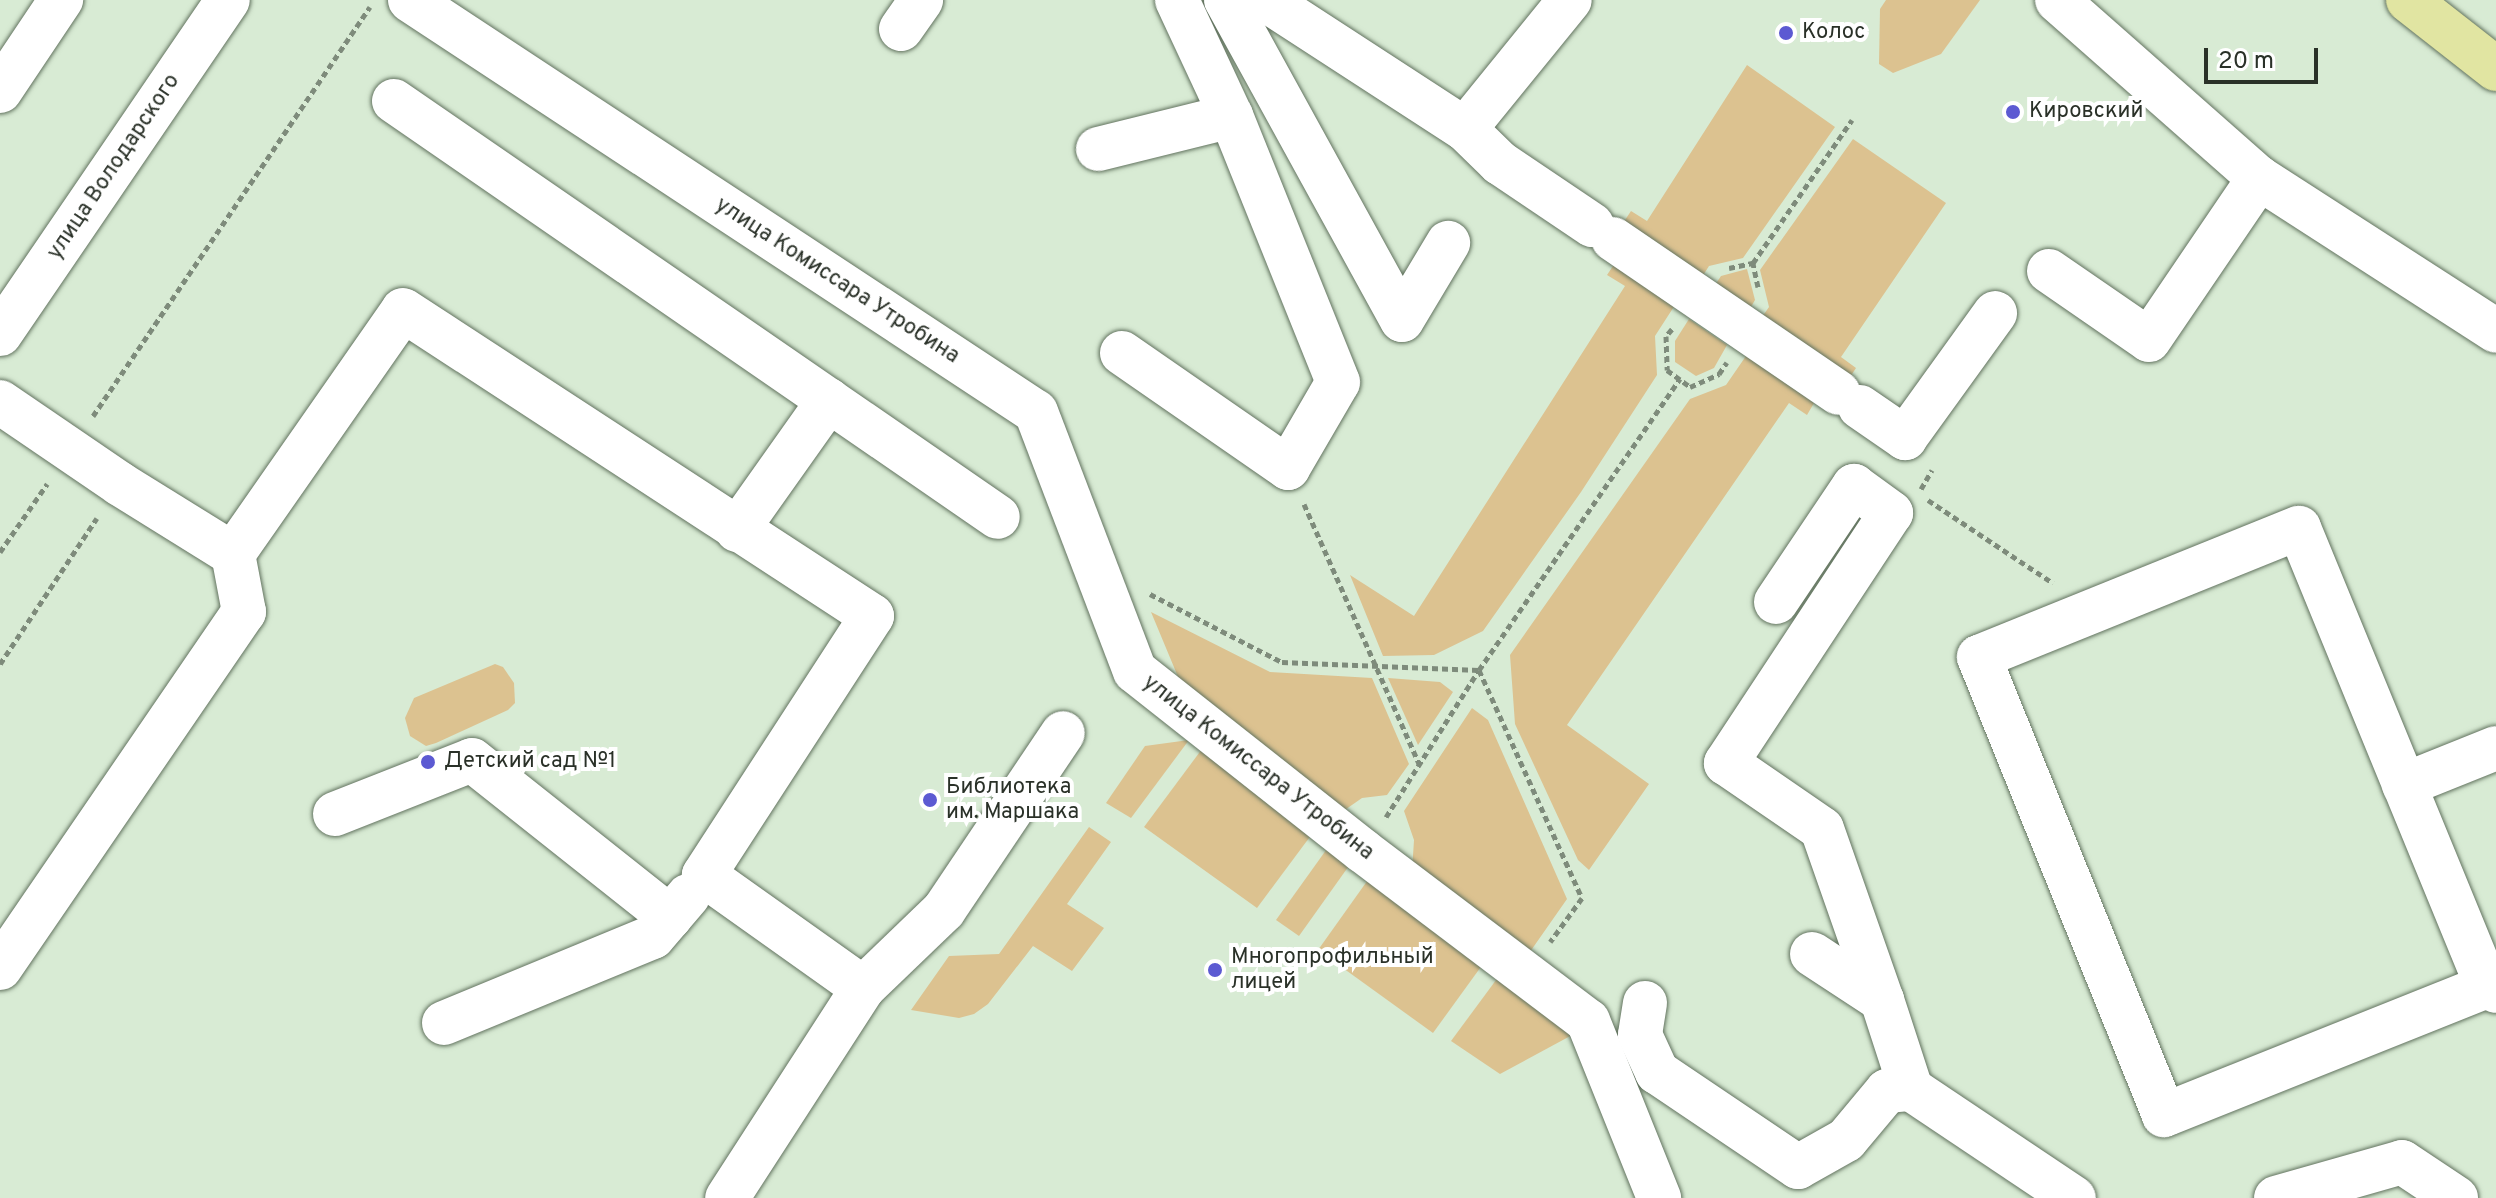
<!DOCTYPE html>
<meta charset="utf-8">
<style>
body{margin:0}
#map{position:relative;width:2496px;height:1198px;overflow:hidden;background:#d8ebd4;font-family:Overpass,sans-serif}
div>[style]{position:absolute}
.green>*{inset:0;background:#dcc290}
.path>*{height:5px;margin-top:-2.5px;transform-origin:0;background:repeating-linear-gradient(90deg,#7e8b7b 0 6px,transparent 0 10px)}
.roads{filter:drop-shadow(0 0 2px #62735f) drop-shadow(0 0 2px #62735f)}
.minor>*{height:44px;margin:-22px;padding:0 22px;transform-origin:22px;border-radius:22px;background:#fff}
.major>*{height:44px;margin:-22px;padding:0 22px;transform-origin:22px;border-radius:22px;background:#e1e5a2}
.dots>*{width:22px;height:22px;translate:-50% -50%;box-sizing:border-box;border:4px solid #fff;border-radius:50%}
span{translate:-50% -50%;white-space:nowrap;text-align:center;line-height:1.15;-webkit-text-stroke:8px #fff;paint-order:stroke}
.poi-label{font-size:22px;color:#2a3128}
.left{translate:0 -50%;text-align:left}
.street-label{font-size:22px;color:#2a3128}
.scale{position:absolute;left:2204px;top:48px;width:114px;height:36px;box-sizing:border-box;border:4px solid #2a3128;border-top:0;padding-left:10px;font-size:24px;line-height:28px;white-space:nowrap;color:#2a3128;-webkit-text-stroke:6px #fff;paint-order:stroke}
</style>
<div id="map">
<div class="green">
<div style="clip-path:polygon(1886px 0,1980px 0,1941px 54px,1893px 73px,1879px 64px,1880px 9px)"></div>
<div style="clip-path:polygon(1747px 65px,1835px 127px,1743px 258px,1709px 266px,1702px 277px,1623px 223px,1631px 211px,1647px 221px)"></div>
<div style="clip-path:polygon(1853px 139px,1946px 203px,1841px 357px,1856px 368px,1848px 380px,1760px 320px,1769px 307px,1760px 270px)"></div>
<div style="clip-path:polygon(1615px 263px,1675px 305px,1655px 336px,1657px 375px,1581px 492px,1483px 631px,1434px 655px,1383px 656px,1350px 575px,1414px 616px,1625px 286px,1607px 275px)"></div>
<div style="clip-path:polygon(1747px 269px,1755px 300px,1748px 312px,1713px 288px,1721px 276px)"></div>
<div style="clip-path:polygon(1689px 319px,1727px 345px,1714px 368px,1696px 376px,1675px 362px,1675px 341px)"></div>
<div style="clip-path:polygon(1746px 356px,1814px 403px,1807px 415px,1789px 403px,1567px 725px,1649px 784px,1589px 870px,1578px 860px,1515px 724px,1510px 655px,1690px 399px,1726px 385px)"></div>
<div style="clip-path:polygon(1151px 612px,1270px 672px,1372px 678px,1409px 764px,1387px 795px,1362px 798px,1339px 814px,1186px 696px)"></div>
<div style="clip-path:polygon(495px 664px,503px 667px,514px 683px,515px 703px,508px 710px,436px 743px,426px 746px,410px 736px,405px 718px,414px 698px)"></div>
<div style="clip-path:polygon(1388px 678px,1440px 682px,1453px 692px,1418px 745px)"></div>
<div style="clip-path:polygon(1472px 708px,1488px 720px,1567px 899px,1525px 959px,1412px 871px,1414px 840px,1404px 811px)"></div>
<div style="clip-path:polygon(1189px 740px,1131px 818px,1106px 803px,1145px 746px)"></div>
<div style="clip-path:polygon(1202px 749px,1312px 834px,1257px 908px,1144px 827px)"></div>
<div style="clip-path:polygon(1089px 827px,1111px 842px,1067px 904px,1104px 928px,1072px 971px,1033px 946px,988px 1004px,974px 1014px,959px 1018px,911px 1010px,949px 956px,999px 954px)"></div>
<div style="clip-path:polygon(1329px 846px,1351px 863px,1299px 936px,1276px 920px)"></div>
<div style="clip-path:polygon(1370px 877px,1483px 964px,1433px 1033px,1318px 950px)"></div>
<div style="clip-path:polygon(1499px 976px,1574px 1034px,1500px 1074px,1451px 1041px)"></div>
</div>
<div class="path">
<div style="left:1729px;top:268px;width:25px;rotate:-12deg"></div>
<div style="left:1758px;top:287px;width:25px;rotate:-102deg"></div>
<div style="left:1753px;top:263px;width:174px;rotate:-55.3deg"></div>
<div style="left:1672px;top:329px;width:9px;rotate:131deg"></div>
<div style="left:1666px;top:336px;width:34px;rotate:88deg"></div>
<div style="left:1667px;top:370px;width:29px;rotate:36deg"></div>
<div style="left:1690px;top:387px;width:32px;rotate:-24deg"></div>
<div style="left:1719px;top:374px;width:14px;rotate:-56deg"></div>
<div style="left:93px;top:416px;width:494px;rotate:-55.9deg"></div>
<div style="left:1921px;top:489px;width:22px;rotate:-60deg"></div>
<div style="left:1928px;top:500px;width:150px;rotate:33.6deg"></div>
<div style="left:1304px;top:504px;width:287px;rotate:66.1deg"></div>
<div style="left:0;top:552px;width:83px;rotate:-55.3deg"></div>
<div style="left:1150px;top:594px;width:148px;rotate:27.3deg"></div>
<div style="left:1282px;top:662px;width:197px;rotate:2.3deg"></div>
<div style="left:1479px;top:670px;width:250px;rotate:65.7deg"></div>
<div style="left:1582px;top:898px;width:54px;rotate:126deg"></div>
<div style="left:0;top:664px;width:175px;rotate:-56.4deg"></div>
<div style="left:1386px;top:817px;width:174px;rotate:-57.7deg"></div>
<div style="left:1479px;top:670px;width:354px;rotate:-55.4deg"></div>
</div>
<div class="roads">
<div class="minor">
<div style="left:410px;top:0;width:749px;rotate:33.35deg"></div>
<div style="left:1036px;top:412px;width:277px;rotate:69.1deg"></div>
<div style="left:1135px;top:671px;width:290px;rotate:38.3deg"></div>
<div style="left:1363px;top:851px;width:282px;rotate:37.1deg"></div>
<div style="left:1588px;top:1021px;width:191px;rotate:68.1deg"></div>
<div style="left:1226px;top:0;width:365px;rotate:61.2deg"></div>
<div style="left:1402px;top:320px;width:90px;rotate:-59.1deg"></div>
<div style="left:1266px;top:0;width:237px;rotate:33deg"></div>
<div style="left:1465px;top:129px;width:49px;rotate:44.2deg"></div>
<div style="left:1500px;top:163px;width:111px;rotate:34deg"></div>
<div style="left:2057px;top:0;width:269px;rotate:41.4deg"></div>
<div style="left:2259px;top:178px;width:282px;rotate:32.8deg"></div>
<div style="left:901px;top:29px;width:35px;rotate:-55deg"></div>
<div style="left:0;top:91px;width:110px;rotate:-56.2deg"></div>
<div style="left:394px;top:101px;width:733px;rotate:34.56deg"></div>
<div style="left:1465px;top:129px;width:166px;rotate:-50.9deg"></div>
<div style="left:1098px;top:149px;width:137px;rotate:-13.9deg"></div>
<div style="left:1613px;top:239px;width:273px;rotate:34.3deg"></div>
<div style="left:2049px;top:271px;width:121px;rotate:34.6deg"></div>
<div style="left:2149px;top:340px;width:196px;rotate:-55.8deg"></div>
<div style="left:0;top:334px;width:404px;rotate:-55.7deg"></div>
<div style="left:1122px;top:353px;width:202px;rotate:34.7deg"></div>
<div style="left:1288px;top:468px;width:99px;rotate:-59.8deg"></div>
<div style="left:1338px;top:382px;width:287px;rotate:-111.9deg"></div>
<div style="left:1231px;top:116px;width:128px;rotate:-115deg"></div>
<div style="left:0;top:402px;width:145px;rotate:34.3deg"></div>
<div style="left:120px;top:484px;width:133px;rotate:31.8deg"></div>
<div style="left:1860px;top:407px;width:55px;rotate:34.6deg"></div>
<div style="left:1905px;top:438px;width:154px;rotate:-54.2deg"></div>
<div style="left:737px;top:530px;width:159px;rotate:-54.7deg"></div>
<div style="left:1776px;top:602px;width:140px;rotate:-56.1deg"></div>
<div style="left:1854px;top:486px;width:46px;rotate:36.1deg"></div>
<div style="left:1891px;top:513px;width:300px;rotate:123.4deg"></div>
<div style="left:1726px;top:763px;width:116px;rotate:34.5deg"></div>
<div style="left:1822px;top:829px;width:181px;rotate:70.7deg"></div>
<div style="left:2404px;top:785px;width:99px;rotate:-21.9deg"></div>
<div style="left:335px;top:814px;width:147px;rotate:-21.5deg"></div>
<div style="left:472px;top:760px;width:253px;rotate:38.4deg"></div>
<div style="left:1812px;top:954px;width:84px;rotate:33.3deg"></div>
<div style="left:1882px;top:1000px;width:94px;rotate:72deg"></div>
<div style="left:1911px;top:1089px;width:196px;rotate:33.8deg"></div>
<div style="left:0;top:968px;width:432px;rotate:-55.6deg"></div>
<div style="left:244px;top:612px;width:59px;rotate:-100.7deg"></div>
<div style="left:233px;top:554px;width:297px;rotate:-55.1deg"></div>
<div style="left:403px;top:310px;width:560px;rotate:33.12deg"></div>
<div style="left:872px;top:616px;width:309px;rotate:123deg"></div>
<div style="left:704px;top:875px;width:195px;rotate:35.4deg"></div>
<div style="left:863px;top:988px;width:250px;rotate:122.9deg"></div>
<div style="left:2487px;top:986px;width:348px;rotate:158.2deg"></div>
<div style="left:2164px;top:1115px;width:494px;rotate:-112deg"></div>
<div style="left:1979px;top:657px;width:345px;rotate:-22deg"></div>
<div style="left:2299px;top:528px;width:495px;rotate:67.7deg"></div>
<div style="left:2487px;top:986px;width:10px;rotate:29deg"></div>
<div style="left:863px;top:988px;width:112px;rotate:-43.9deg"></div>
<div style="left:944px;top:910px;width:213px;rotate:-56.1deg"></div>
<div style="left:1645px;top:1003px;width:32px;rotate:99deg"></div>
<div style="left:1640px;top:1035px;width:41px;rotate:65.3deg"></div>
<div style="left:1657px;top:1072px;width:170px;rotate:34deg"></div>
<div style="left:1798px;top:1167px;width:55px;rotate:-29.4deg"></div>
<div style="left:1846px;top:1140px;width:64px;rotate:-50.1deg"></div>
<div style="left:1887px;top:1091px;width:24px;rotate:-5deg"></div>
<div style="left:444px;top:1023px;width:226px;rotate:-22.4deg"></div>
<div style="left:653px;top:937px;width:54px;rotate:-49.5deg"></div>
<div style="left:2276px;top:1198px;width:131px;rotate:-15.9deg"></div>
<div style="left:2402px;top:1162px;width:65px;rotate:33.7deg"></div>
</div>
<div class="major">
<div style="left:2408px;top:0;width:112px;rotate:38.1deg"></div>
</div>
</div>
<div class="dots">
<div style="left:1786px;top:33px;background:#5c5ad2"></div>
<div style="left:2013px;top:112px;background:#5c5ad2"></div>
<div style="left:428px;top:762px;background:#5c5ad2"></div>
<div style="left:930px;top:800px;background:#5c5ad2"></div>
<div style="left:1215px;top:970px;background:#5c5ad2"></div>
</div>
<div class="poi-label">
<span class="left" style="left:1802px;top:33px">Колос</span>
<span class="left" style="left:2029px;top:112px">Кировский</span>
<span class="left" style="left:444px;top:762px">Детский сад №1</span>
<span class="left" style="left:946px;top:800px">Библиотека<br>им. Маршака</span>
<span class="left" style="left:1231px;top:970px">Многопрофильный<br>лицей</span>
</div>
<div class="street-label">
<span style="left:114px;top:167px;rotate:-56deg">улица Володарского</span>
<span style="left:837px;top:281px;rotate:33deg">улица Комиссара Утробина</span>
<span style="left:1258px;top:768px;rotate:38deg">улица Комиссара Утробина</span>
</div>
<div class="scale">20 m</div>
</div>
